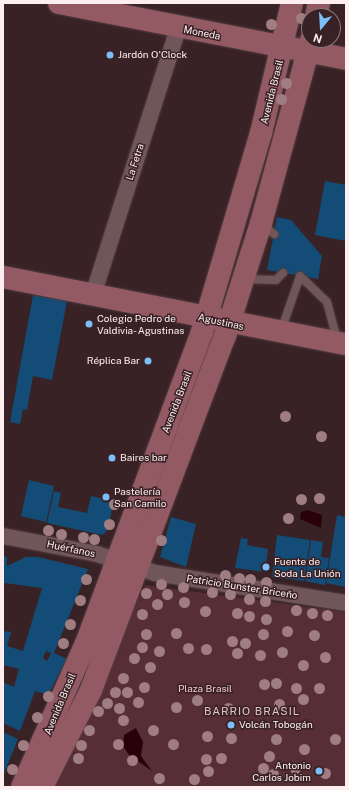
<!DOCTYPE html>
<meta charset="utf-8">
<style>
body{margin:0}
#map{position:relative;width:349px;height:790px;overflow:hidden;background:#392225;font-family:"Public Sans",sans-serif}
div>[style]{position:absolute}
.green>*{inset:0;background:#572e35}
.water>*{inset:0;background:#2a000a}
.building>*{inset:0;background:#134c76}
.roads{filter:drop-shadow(0 0 1px #513d40) drop-shadow(0 0 1px #513d40)}
.lane>*{height:8px;margin:-4px;padding:0 4px;transform-origin:4px;border-radius:4px;background:#705559}
.street>*{height:16px;margin:-8px;padding:0 8px;transform-origin:8px;border-radius:8px;background:#705559}
.secondary>*{height:22px;margin:-11px;padding:0 11px;transform-origin:11px;border-radius:11px;background:#945a64}
.trees>*{width:11px;height:11px;margin:-5.5px;border-radius:50%;background:#9f7d81}
.dots>*{width:11px;height:11px;translate:-50% -50%;box-sizing:border-box;border:2px solid #392225;border-radius:50%}
span{translate:-50% -50%;white-space:nowrap;text-align:center;line-height:1.15;-webkit-text-stroke:3px #392225;paint-order:stroke}
.street-label{font-size:10px;color:#ffeef0}
.poi-label{font-size:10px;color:#ffeef0}
.left{translate:0 -50%;text-align:left}
.right{translate:-100% -50%;text-align:right}
.park-label{font-size:10px;color:#f3c8cd}
.neighbourhood-label{font-size:11px;color:#e3c3c7;letter-spacing:1px}
.frame{position:absolute;inset:0;border:4px solid #ffeef0;pointer-events:none}
.north{position:absolute;left:301px;top:8px;width:40px;height:40px;box-sizing:border-box;background:#392225;border:1px solid #887476;border-radius:50%;rotate:198deg;font-size:11px;font-weight:700;line-height:16px;text-align:center;color:#ffeef0}
.north::after{content:'';display:block;margin:auto;width:14px;height:18px;background:#7bbef9;clip-path:polygon(50% 0,100% 100%,50% 72%,0 100%)}
</style>
<div id="map">
<div class="green">
<div style="clip-path:polygon(145px 585px,346px 612px,346px 787px,49px 787px,83px 723px)"></div>
</div>
<div class="water">
<div style="clip-path:polygon(308px 510px,322px 515px,321px 528px,300px 519px,301px 512px)"></div>
<div style="clip-path:polygon(136px 728px,143px 742px,141px 756px,152px 771px,129px 755px,123px 746px,124px 735px)"></div>
</div>
<div class="building">
<div style="clip-path:polygon(325px 181px,346px 185px,346px 241px,315px 235px)"></div>
<div style="clip-path:polygon(277px 217px,291px 220px,322px 256px,318px 279px,267px 270px)"></div>
<div style="clip-path:polygon(33px 295px,67px 301px,52px 380px,33px 376px,27px 410px,23px 409px,20px 424px,10px 422px)"></div>
<div style="clip-path:polygon(29px 480px,54px 486px,46px 522px,21px 516px)"></div>
<div style="clip-path:polygon(54px 491px,61px 493px,58px 507px,87px 513px,91px 496px,114px 501px,107px 531px,102px 535px,47px 523px)"></div>
<div style="clip-path:polygon(337px 515px,346px 517px,346px 587px,326px 583px)"></div>
<div style="clip-path:polygon(171px 517px,196px 524px,186px 567px,160px 557px)"></div>
<div style="clip-path:polygon(277px 535px,310px 540px,304px 581px,272px 577px)"></div>
<div style="clip-path:polygon(241px 538px,248px 539px,247px 545px,268px 549px,265px 572px,235px 568px)"></div>
<div style="clip-path:polygon(311px 540px,323px 542px,321px 557px,329px 558px,325px 585px,305px 581px)"></div>
<div style="clip-path:polygon(evenodd,3px 556px,7px 557px,7px 566px,26px 557px,38px 557px,88px 569px,54px 653px,67px 659px,48px 695px,35px 691px,20px 731px,3px 723px,3px 682px,14px 687px,19px 669px,3px 665px,3px 631px,11px 632px,7px 646px,23px 651px,42px 588px,4px 583px,3px 556px,46px 651px,51px 653px,47px 661px,43px 658px,46px 651px)"></div>
<div style="clip-path:polygon(3px 732px,18px 739px,3px 776px)"></div>
</div>
<div class="roads">
<div class="lane">
<div style="left:262px;top:224px;width:16px;rotate:40deg"></div>
<div style="left:244px;top:279px;width:32px;rotate:2deg"></div>
<div style="left:276px;top:280px;width:10px;rotate:-45deg"></div>
<div style="left:281px;top:331px;width:58px;rotate:-70.9deg"></div>
<div style="left:300px;top:276px;width:37px;rotate:44deg"></div>
<div style="left:327px;top:302px;width:39px;rotate:75deg"></div>
</div>
<div class="street">
<div style="left:93px;top:295px;width:280px;rotate:-72.3deg"></div>
<div style="left:3px;top:536px;width:96px;rotate:10.8deg"></div>
<div style="left:97px;top:554px;width:61px;rotate:18.1deg"></div>
<div style="left:155px;top:573px;width:193px;rotate:8.9deg"></div>
</div>
<div class="secondary">
<div style="left:59px;top:3px;width:292px;rotate:11deg"></div>
<div style="left:316px;top:16px;width:13px;rotate:-77deg"></div>
<div style="left:3px;top:277px;width:349px;rotate:11.1deg"></div>
<div style="left:22px;top:787px;width:160px;rotate:-66deg"></div>
<div style="left:87px;top:641px;width:330px;rotate:-69.6deg"></div>
<div style="left:202px;top:332px;width:208px;rotate:-73.5deg"></div>
<div style="left:261px;top:133px;width:134px;rotate:-76.6deg"></div>
<div style="left:42px;top:787px;width:109px;rotate:-63.2deg"></div>
<div style="left:91px;top:690px;width:379px;rotate:-69.3deg"></div>
<div style="left:225px;top:336px;width:119px;rotate:-72.3deg"></div>
<div style="left:261px;top:223px;width:190px;rotate:-74.7deg"></div>
</div>
</div>
<div class="trees">
<div style="left:301px;top:18px"></div>
<div style="left:271px;top:24px"></div>
<div style="left:286px;top:83px"></div>
<div style="left:281px;top:99px"></div>
<div style="left:285px;top:416px"></div>
<div style="left:321px;top:436px"></div>
<div style="left:319px;top:498px"></div>
<div style="left:301px;top:499px"></div>
<div style="left:114px;top:504px"></div>
<div style="left:288px;top:518px"></div>
<div style="left:109px;top:524px"></div>
<div style="left:48px;top:530px"></div>
<div style="left:61px;top:534px"></div>
<div style="left:83px;top:537px"></div>
<div style="left:94px;top:539px"></div>
<div style="left:161px;top:540px"></div>
<div style="left:225px;top:575px"></div>
<div style="left:239px;top:578px"></div>
<div style="left:86px;top:579px"></div>
<div style="left:250px;top:579px"></div>
<div style="left:266px;top:582px"></div>
<div style="left:161px;top:584px"></div>
<div style="left:183px;top:587px"></div>
<div style="left:212px;top:592px"></div>
<div style="left:146px;top:593px"></div>
<div style="left:167px;top:594px"></div>
<div style="left:230px;top:594px"></div>
<div style="left:249px;top:599px"></div>
<div style="left:80px;top:600px"></div>
<div style="left:265px;top:601px"></div>
<div style="left:184px;top:602px"></div>
<div style="left:157px;top:604px"></div>
<div style="left:296px;top:610px"></div>
<div style="left:205px;top:611px"></div>
<div style="left:237px;top:613px"></div>
<div style="left:312px;top:613px"></div>
<div style="left:142px;top:614px"></div>
<div style="left:327px;top:615px"></div>
<div style="left:249px;top:616px"></div>
<div style="left:266px;top:619px"></div>
<div style="left:70px;top:624px"></div>
<div style="left:287px;top:631px"></div>
<div style="left:176px;top:633px"></div>
<div style="left:146px;top:634px"></div>
<div style="left:263px;top:634px"></div>
<div style="left:314px;top:635px"></div>
<div style="left:232px;top:641px"></div>
<div style="left:63px;top:643px"></div>
<div style="left:245px;top:643px"></div>
<div style="left:142px;top:647px"></div>
<div style="left:188px;top:648px"></div>
<div style="left:206px;top:649px"></div>
<div style="left:159px;top:651px"></div>
<div style="left:282px;top:652px"></div>
<div style="left:237px;top:653px"></div>
<div style="left:260px;top:655px"></div>
<div style="left:325px;top:657px"></div>
<div style="left:134px;top:658px"></div>
<div style="left:303px;top:665px"></div>
<div style="left:150px;top:667px"></div>
<div style="left:123px;top:678px"></div>
<div style="left:276px;top:683px"></div>
<div style="left:264px;top:684px"></div>
<div style="left:144px;top:687px"></div>
<div style="left:296px;top:688px"></div>
<div style="left:319px;top:688px"></div>
<div style="left:115px;top:692px"></div>
<div style="left:127px;top:692px"></div>
<div style="left:48px;top:696px"></div>
<div style="left:303px;top:699px"></div>
<div style="left:197px;top:700px"></div>
<div style="left:138px;top:702px"></div>
<div style="left:107px;top:703px"></div>
<div style="left:279px;top:704px"></div>
<div style="left:176px;top:707px"></div>
<div style="left:119px;top:708px"></div>
<div style="left:228px;top:708px"></div>
<div style="left:98px;top:711px"></div>
<div style="left:37px;top:717px"></div>
<div style="left:123px;top:720px"></div>
<div style="left:89px;top:730px"></div>
<div style="left:153px;top:730px"></div>
<div style="left:207px;top:736px"></div>
<div style="left:231px;top:738px"></div>
<div style="left:276px;top:739px"></div>
<div style="left:335px;top:739px"></div>
<div style="left:118px;top:744px"></div>
<div style="left:173px;top:744px"></div>
<div style="left:23px;top:745px"></div>
<div style="left:81px;top:745px"></div>
<div style="left:304px;top:749px"></div>
<div style="left:269px;top:756px"></div>
<div style="left:78px;top:758px"></div>
<div style="left:221px;top:758px"></div>
<div style="left:206px;top:759px"></div>
<div style="left:132px;top:760px"></div>
<div style="left:263px;top:768px"></div>
<div style="left:295px;top:768px"></div>
<div style="left:12px;top:769px"></div>
<div style="left:208px;top:771px"></div>
<div style="left:325px;top:773px"></div>
<div style="left:273px;top:774px"></div>
<div style="left:159px;top:778px"></div>
<div style="left:194px;top:779px"></div>
</div>
<div class="dots">
<div style="left:110px;top:55px;background:#7bbef9"></div>
<div style="left:89px;top:324px;background:#7bbef9"></div>
<div style="left:148px;top:361px;background:#7bbef9"></div>
<div style="left:112px;top:458px;background:#7bbef9"></div>
<div style="left:106px;top:497px;background:#7bbef9"></div>
<div style="left:266px;top:567px;background:#7bbef9"></div>
<div style="left:231px;top:725px;background:#7bbef9"></div>
<div style="left:319px;top:771px;background:#7bbef9"></div>
</div>
<div class="street-label">
<span style="left:202px;top:33px;rotate:11deg">Moneda</span>
<span style="left:272px;top:92px;rotate:-76deg">Avenida Brasil</span>
<span style="left:135px;top:162px;rotate:-72deg">La Fetra</span>
<span style="left:221px;top:322px;rotate:12deg">Agustinas</span>
<span style="left:177px;top:402px;rotate:-69deg">Avenida Brasil</span>
<span style="left:71px;top:549px;rotate:12deg">Huérfanos</span>
<span style="left:242px;top:587px;rotate:9deg">Patricio Bunster Briceño</span>
<span style="left:60px;top:704px;rotate:-67deg">Avenida Brasil</span>
</div>
<div class="poi-label">
<span class="left" style="left:118px;top:55px">Jardón O'Clock</span>
<span class="left" style="left:97px;top:324px">Colegio Pedro de<br>Valdivia- Agustinas</span>
<span class="right" style="left:140px;top:361px">Réplica Bar</span>
<span class="left" style="left:120px;top:458px">Baires bar</span>
<span class="left" style="left:114px;top:497px">Pastelería<br>San Camilo</span>
<span class="left" style="left:274px;top:567px">Fuente de<br>Soda La Unión</span>
<span class="left" style="left:239px;top:725px">Volcán Tobogán</span>
<span class="right" style="left:311px;top:771px">Antonio<br>Carlos Jobim</span>
</div>
<div class="park-label">
<span style="left:205px;top:689px">Plaza Brasil</span>
</div>
<div class="neighbourhood-label">
<span style="left:252px;top:711px">BARRIO BRASIL</span>
</div>
<div class="frame"></div>
<div class="north">N</div>
</div>
